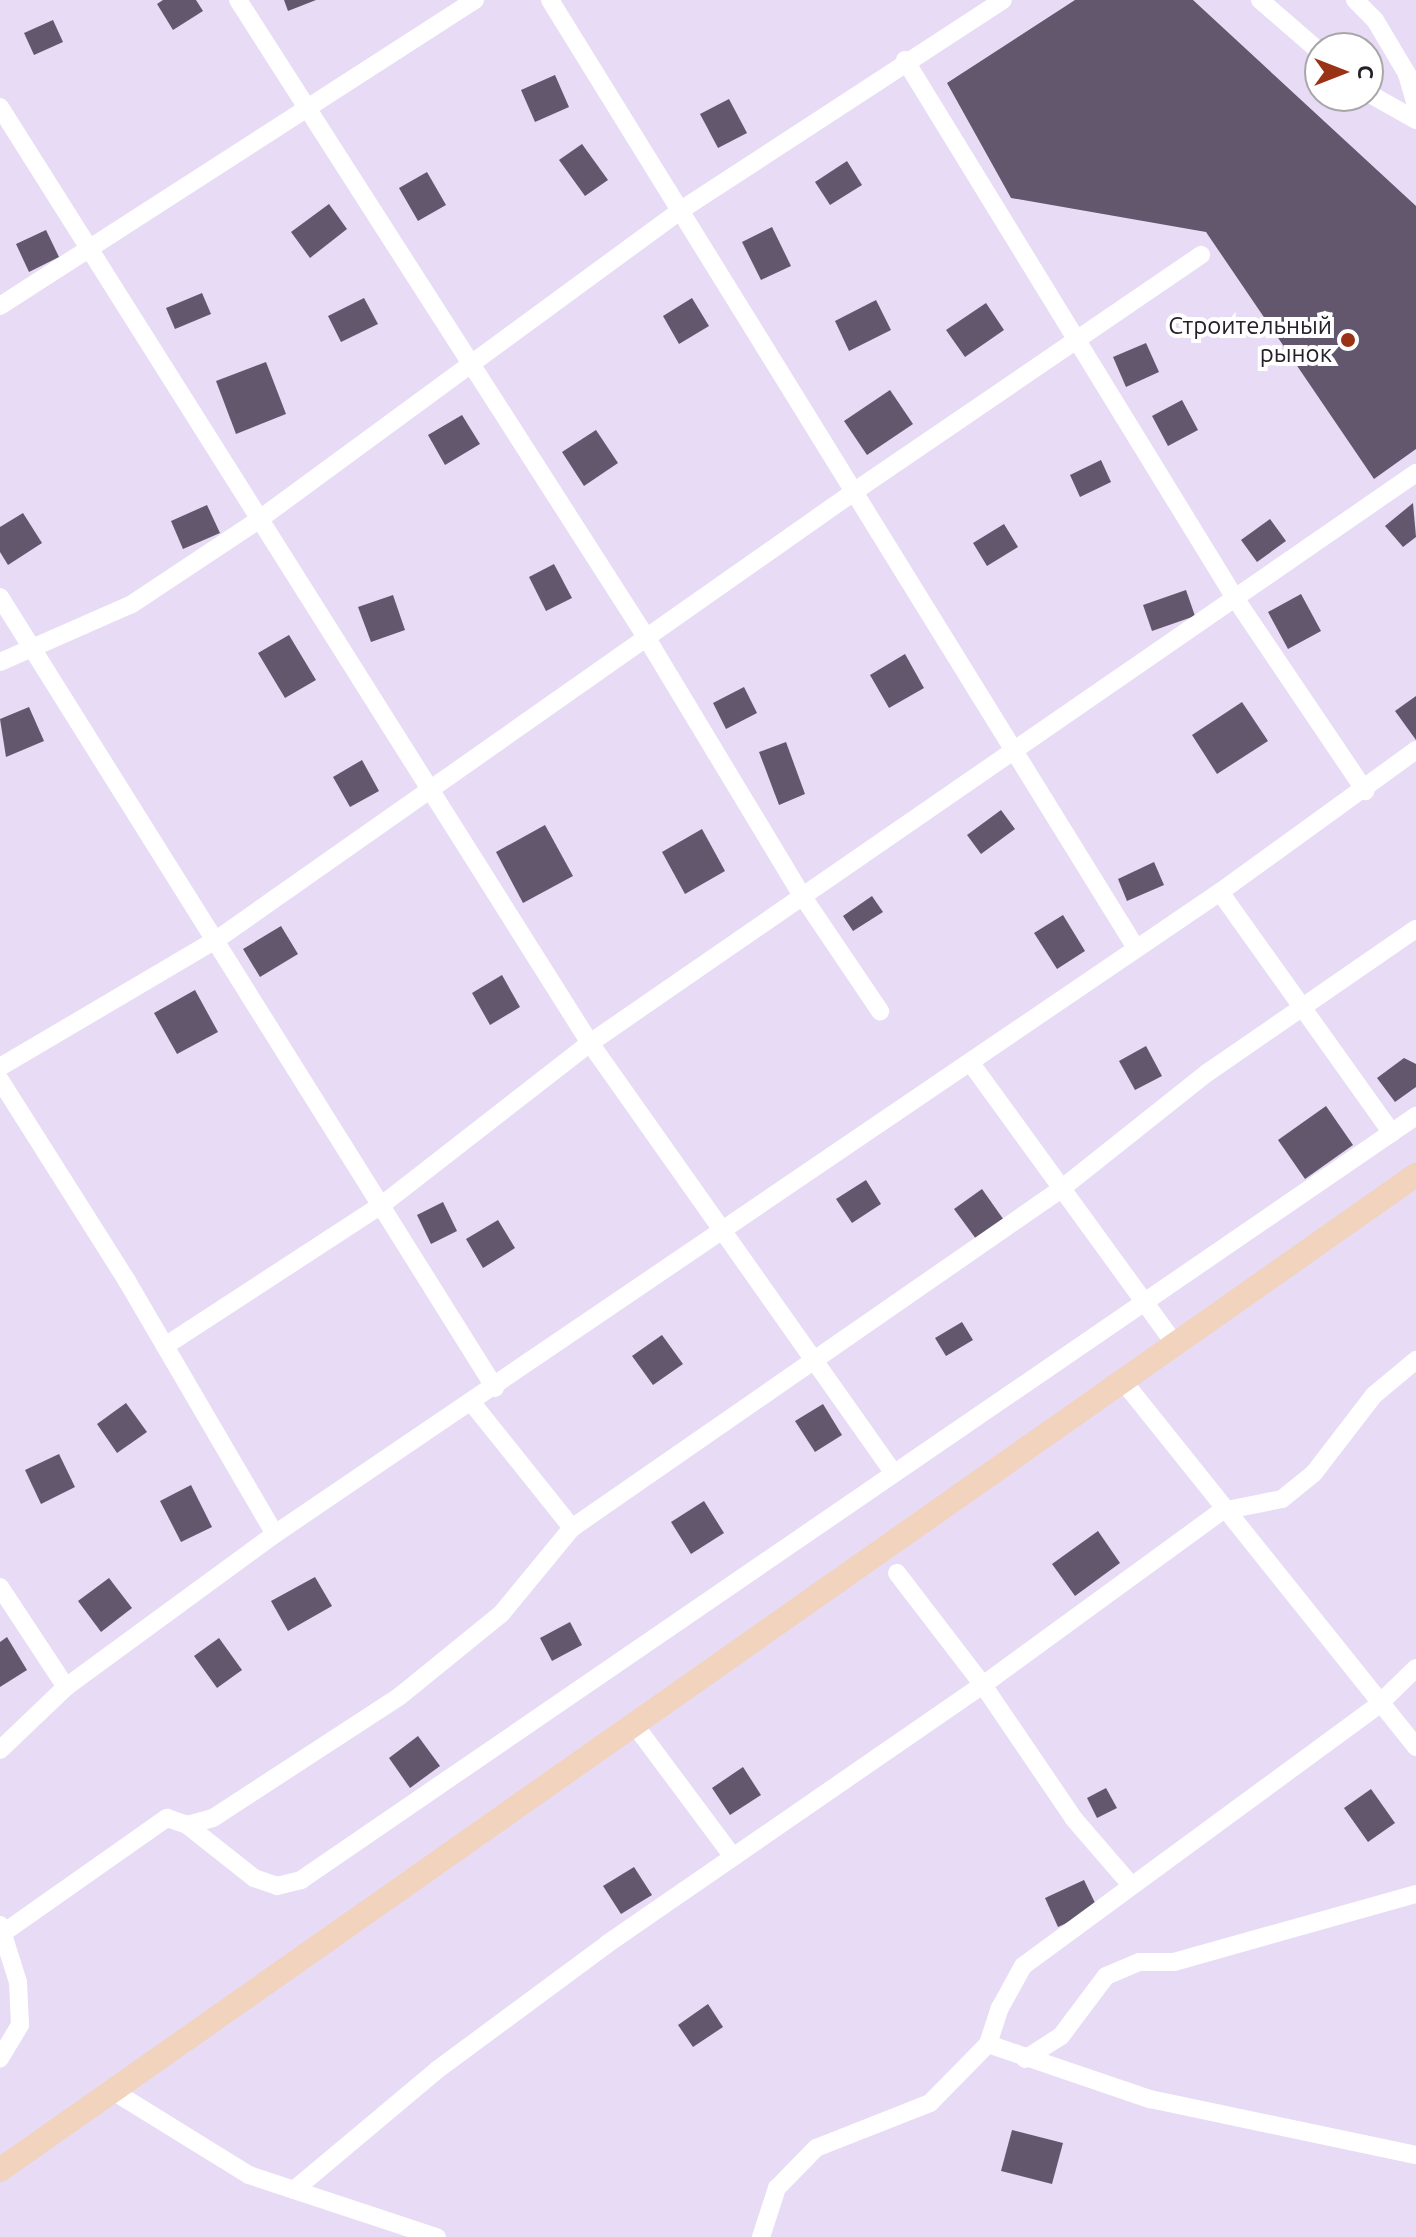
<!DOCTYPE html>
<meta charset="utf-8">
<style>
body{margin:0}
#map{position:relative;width:1416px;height:2237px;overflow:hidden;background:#e8dbf5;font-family:Ubuntu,sans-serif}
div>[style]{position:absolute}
.building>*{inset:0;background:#62576d}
.street>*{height:18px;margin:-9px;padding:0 9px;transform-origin:9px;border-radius:9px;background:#fff}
.secondary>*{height:24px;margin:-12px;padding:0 12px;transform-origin:12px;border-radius:12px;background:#f1d3be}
.dots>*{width:22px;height:22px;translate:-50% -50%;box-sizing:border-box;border:4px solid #fff;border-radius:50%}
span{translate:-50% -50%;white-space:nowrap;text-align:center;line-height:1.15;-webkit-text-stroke:8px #fff;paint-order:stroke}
.poi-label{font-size:24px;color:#252029}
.right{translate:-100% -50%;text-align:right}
.north{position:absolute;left:1304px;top:32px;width:80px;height:80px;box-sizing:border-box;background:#fff;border:2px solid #a8a6a9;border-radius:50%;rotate:90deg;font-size:22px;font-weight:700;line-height:32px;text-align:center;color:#252029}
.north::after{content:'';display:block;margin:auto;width:28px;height:36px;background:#9a3216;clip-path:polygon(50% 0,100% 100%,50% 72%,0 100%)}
</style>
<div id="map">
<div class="building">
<div style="clip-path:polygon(163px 0,196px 0,203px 11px,173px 30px,157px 4px)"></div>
<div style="clip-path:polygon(284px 0,316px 0,288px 11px)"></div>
<div style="clip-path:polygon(1075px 0,1193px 0,1416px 206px,1416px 449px,1374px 479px,1206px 232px,1011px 198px,947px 83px)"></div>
<div style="clip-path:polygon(53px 20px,63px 42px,34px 55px,24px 33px)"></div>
<div style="clip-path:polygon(555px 75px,569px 107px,535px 122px,521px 90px)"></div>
<div style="clip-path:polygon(729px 99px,747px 133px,718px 148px,700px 114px)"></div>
<div style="clip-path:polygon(582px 144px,608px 180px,585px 196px,559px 160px)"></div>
<div style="clip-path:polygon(847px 161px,862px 185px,830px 205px,815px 182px)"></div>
<div style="clip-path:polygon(427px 172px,446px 205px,418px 221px,399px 188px)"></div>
<div style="clip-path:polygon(329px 204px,347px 229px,310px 258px,291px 232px)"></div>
<div style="clip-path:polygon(772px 227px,791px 266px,761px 280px,742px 242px)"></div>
<div style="clip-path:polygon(46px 230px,59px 257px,29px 272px,16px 244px)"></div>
<div style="clip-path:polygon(202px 293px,211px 314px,175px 329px,166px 308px)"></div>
<div style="clip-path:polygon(364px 298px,378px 324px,341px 342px,328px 316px)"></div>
<div style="clip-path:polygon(692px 298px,709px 326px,679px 344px,663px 316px)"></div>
<div style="clip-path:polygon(876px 300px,891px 330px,849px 351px,835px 321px)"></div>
<div style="clip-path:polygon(986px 303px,1004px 330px,965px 357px,946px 330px)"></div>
<div style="clip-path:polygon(1146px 343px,1159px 372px,1126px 387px,1113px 357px)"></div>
<div style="clip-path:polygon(266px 362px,286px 414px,236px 434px,216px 381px)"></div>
<div style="clip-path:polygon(890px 390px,913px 424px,867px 455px,844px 421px)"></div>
<div style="clip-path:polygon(1182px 400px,1198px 430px,1168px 446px,1152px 416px)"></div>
<div style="clip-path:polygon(462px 415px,480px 444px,445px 465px,428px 435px)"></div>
<div style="clip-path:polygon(596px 430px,618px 463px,584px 486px,562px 452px)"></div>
<div style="clip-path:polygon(1101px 460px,1111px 482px,1080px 497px,1070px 475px)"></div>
<div style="clip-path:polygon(1413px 503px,1416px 537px,1403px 547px,1385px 526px)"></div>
<div style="clip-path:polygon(207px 505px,220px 533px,183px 549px,171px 521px)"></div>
<div style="clip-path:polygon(23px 513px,42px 543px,8px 565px,0 552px,0 527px)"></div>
<div style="clip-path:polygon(1270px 519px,1286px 541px,1257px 562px,1241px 540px)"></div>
<div style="clip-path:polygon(1004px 524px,1018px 547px,987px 566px,973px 543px)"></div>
<div style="clip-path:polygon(554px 564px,572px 598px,546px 611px,529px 577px)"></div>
<div style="clip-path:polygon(1186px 590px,1195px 616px,1152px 631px,1143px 605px)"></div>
<div style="clip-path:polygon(1301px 594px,1321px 631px,1288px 649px,1268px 612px)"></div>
<div style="clip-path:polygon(393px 595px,405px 630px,371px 642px,358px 607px)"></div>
<div style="clip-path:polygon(289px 635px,316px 680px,285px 698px,258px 653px)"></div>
<div style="clip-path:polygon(905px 654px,924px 688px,889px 708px,870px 675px)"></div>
<div style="clip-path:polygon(744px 687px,757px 713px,726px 729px,713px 703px)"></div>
<div style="clip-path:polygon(1416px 696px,1416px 740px,1395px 711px)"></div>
<div style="clip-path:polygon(1242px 702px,1268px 741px,1217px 774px,1192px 735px)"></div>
<div style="clip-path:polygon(29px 707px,44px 741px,6px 757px,0 719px)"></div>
<div style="clip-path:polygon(786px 742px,805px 794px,779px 805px,759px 752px)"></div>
<div style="clip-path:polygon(362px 760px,379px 791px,350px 807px,333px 777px)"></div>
<div style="clip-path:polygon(1001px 810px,1015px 829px,981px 854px,967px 835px)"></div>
<div style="clip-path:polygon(545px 825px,573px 876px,523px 903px,496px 852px)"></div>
<div style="clip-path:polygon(702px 829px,725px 871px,685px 894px,662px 852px)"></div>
<div style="clip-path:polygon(1154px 862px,1164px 885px,1127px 901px,1118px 879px)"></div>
<div style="clip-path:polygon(872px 896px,883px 912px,853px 931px,843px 916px)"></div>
<div style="clip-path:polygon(1063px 915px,1085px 951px,1057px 969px,1034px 933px)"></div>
<div style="clip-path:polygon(281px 926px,298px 954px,260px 977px,243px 949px)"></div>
<div style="clip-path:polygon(502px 975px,520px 1007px,490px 1025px,472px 993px)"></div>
<div style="clip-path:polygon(195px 990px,218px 1032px,177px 1054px,154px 1013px)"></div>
<div style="clip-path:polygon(1146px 1046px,1162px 1076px,1135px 1090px,1119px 1061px)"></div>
<div style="clip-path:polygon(1404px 1058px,1416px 1064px,1416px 1087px,1395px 1102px,1377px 1078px)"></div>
<div style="clip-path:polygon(1326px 1106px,1353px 1145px,1305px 1179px,1278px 1140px)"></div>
<div style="clip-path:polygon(866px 1180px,881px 1204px,852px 1223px,836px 1199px)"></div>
<div style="clip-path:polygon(982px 1189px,1006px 1223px,979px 1243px,954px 1209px)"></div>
<div style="clip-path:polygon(443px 1202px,457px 1231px,431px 1244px,417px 1215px)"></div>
<div style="clip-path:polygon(498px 1220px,515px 1248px,483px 1268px,466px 1239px)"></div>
<div style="clip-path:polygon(962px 1322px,973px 1340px,946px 1356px,935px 1338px)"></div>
<div style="clip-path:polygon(662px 1335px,683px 1364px,653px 1385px,632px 1356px)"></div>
<div style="clip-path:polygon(126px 1403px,147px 1432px,117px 1453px,97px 1424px)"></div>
<div style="clip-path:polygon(823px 1404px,842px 1435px,815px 1452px,795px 1421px)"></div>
<div style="clip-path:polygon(59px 1454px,75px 1487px,41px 1504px,25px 1470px)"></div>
<div style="clip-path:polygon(191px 1485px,212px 1527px,181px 1542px,160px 1501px)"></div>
<div style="clip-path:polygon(704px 1501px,724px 1533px,691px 1554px,671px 1522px)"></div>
<div style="clip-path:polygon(1098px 1531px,1120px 1563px,1075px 1596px,1052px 1564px)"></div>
<div style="clip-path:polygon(315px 1577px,332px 1606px,288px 1631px,271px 1601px)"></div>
<div style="clip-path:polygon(109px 1578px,132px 1608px,101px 1632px,78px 1601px)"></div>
<div style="clip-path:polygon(570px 1622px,582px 1645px,552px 1661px,540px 1638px)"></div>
<div style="clip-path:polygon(7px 1637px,27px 1670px,0 1687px,0 1642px)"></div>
<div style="clip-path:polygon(219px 1638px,242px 1670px,217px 1688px,194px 1656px)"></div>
<div style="clip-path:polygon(418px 1736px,440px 1766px,410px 1788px,389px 1758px)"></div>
<div style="clip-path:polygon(743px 1767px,761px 1795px,730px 1815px,712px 1788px)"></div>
<div style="clip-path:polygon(1106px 1788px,1117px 1808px,1097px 1818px,1087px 1798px)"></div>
<div style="clip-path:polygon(1371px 1789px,1395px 1823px,1368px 1842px,1344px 1808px)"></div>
<div style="clip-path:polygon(634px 1867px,652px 1895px,621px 1914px,603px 1886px)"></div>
<div style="clip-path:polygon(1084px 1880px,1098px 1909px,1058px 1927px,1045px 1898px)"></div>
<div style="clip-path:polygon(708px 2004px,723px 2027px,693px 2047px,678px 2025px)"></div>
<div style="clip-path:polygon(1012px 2130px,1063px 2143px,1052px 2184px,1001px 2171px)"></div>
</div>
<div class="street">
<div style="left:238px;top:0;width:756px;rotate:57.36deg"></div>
<div style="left:646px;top:637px;width:304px;rotate:58.9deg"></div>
<div style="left:803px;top:897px;width:138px;rotate:56deg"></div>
<div style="left:550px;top:0;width:1114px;rotate:58.28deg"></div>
<div style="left:1260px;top:0;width:79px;rotate:40.9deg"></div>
<div style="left:1355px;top:0;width:28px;rotate:45deg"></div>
<div style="left:1375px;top:20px;width:63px;rotate:59.3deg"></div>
<div style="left:1407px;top:74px;width:32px;rotate:74deg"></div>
<div style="left:905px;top:60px;width:631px;rotate:58.48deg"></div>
<div style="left:1235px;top:598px;width:233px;rotate:56deg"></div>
<div style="left:1368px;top:93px;width:55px;rotate:29.4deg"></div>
<div style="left:0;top:107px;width:1106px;rotate:57.78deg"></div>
<div style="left:590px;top:1043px;width:525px;rotate:54.77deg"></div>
<div style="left:0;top:306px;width:565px;rotate:-32.79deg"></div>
<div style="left:0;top:597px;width:933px;rotate:57.96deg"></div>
<div style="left:0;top:662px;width:144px;rotate:-23.7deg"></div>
<div style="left:132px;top:604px;width:150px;rotate:-33.6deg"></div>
<div style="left:257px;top:521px;width:526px;rotate:-36.26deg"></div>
<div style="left:681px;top:210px;width:384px;rotate:-33.1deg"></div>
<div style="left:1220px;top:892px;width:296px;rotate:54.5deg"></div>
<div style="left:970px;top:1062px;width:345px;rotate:54deg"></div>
<div style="left:0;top:1067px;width:251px;rotate:-30.5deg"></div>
<div style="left:216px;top:940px;width:781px;rotate:-35.09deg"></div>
<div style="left:855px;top:491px;width:419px;rotate:-34.3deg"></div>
<div style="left:0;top:1080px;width:238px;rotate:57.7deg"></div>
<div style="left:127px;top:1281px;width:293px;rotate:59.7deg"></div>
<div style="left:165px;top:1346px;width:260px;rotate:-33.1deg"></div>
<div style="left:383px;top:1204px;width:262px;rotate:-37.9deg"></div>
<div style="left:590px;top:1043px;width:1004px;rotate:-34.61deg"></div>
<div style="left:1123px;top:1381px;width:469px;rotate:51.3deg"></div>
<div style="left:472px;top:1403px;width:160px;rotate:51.3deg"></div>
<div style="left:897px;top:1573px;width:141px;rotate:52.5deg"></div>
<div style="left:983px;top:1685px;width:162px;rotate:55.8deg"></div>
<div style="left:1074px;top:1819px;width:87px;rotate:49.2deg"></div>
<div style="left:0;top:1587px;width:120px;rotate:56.6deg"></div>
<div style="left:634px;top:1724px;width:166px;rotate:53.3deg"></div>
<div style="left:0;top:1750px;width:91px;rotate:-43.7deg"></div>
<div style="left:66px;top:1687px;width:259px;rotate:-36.2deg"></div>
<div style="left:275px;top:1534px;width:1142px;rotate:-34.19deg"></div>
<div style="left:1220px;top:892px;width:242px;rotate:-35.9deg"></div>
<div style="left:187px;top:1825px;width:85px;rotate:38.3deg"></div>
<div style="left:254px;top:1878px;width:24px;rotate:19deg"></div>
<div style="left:277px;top:1886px;width:25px;rotate:-14deg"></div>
<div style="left:301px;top:1880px;width:1352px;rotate:-34.42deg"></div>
<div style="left:0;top:1925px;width:60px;rotate:72.5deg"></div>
<div style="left:18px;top:1982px;width:43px;rotate:87.3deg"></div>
<div style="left:20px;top:2025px;width:39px;rotate:121deg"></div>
<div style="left:6px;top:1931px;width:197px;rotate:-35.1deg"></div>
<div style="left:167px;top:1818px;width:21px;rotate:19deg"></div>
<div style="left:187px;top:1825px;width:27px;rotate:-15deg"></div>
<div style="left:213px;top:1818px;width:223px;rotate:-33.1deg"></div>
<div style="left:400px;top:1696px;width:130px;rotate:-39.1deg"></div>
<div style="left:501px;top:1614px;width:112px;rotate:-50.5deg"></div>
<div style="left:572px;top:1528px;width:595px;rotate:-34.73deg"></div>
<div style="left:1061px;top:1189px;width:186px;rotate:-38.5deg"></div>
<div style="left:1207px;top:1073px;width:254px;rotate:-34.6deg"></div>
<div style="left:988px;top:2044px;width:171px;rotate:18.8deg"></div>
<div style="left:1150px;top:2099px;width:272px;rotate:11.9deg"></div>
<div style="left:1025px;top:2059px;width:43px;rotate:-32.6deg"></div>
<div style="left:1061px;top:2036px;width:75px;rotate:-53.1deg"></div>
<div style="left:1106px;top:1976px;width:36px;rotate:-23deg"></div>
<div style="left:1139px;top:1962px;width:35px"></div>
<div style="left:1174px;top:1962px;width:251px;rotate:-15.7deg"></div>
<div style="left:113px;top:2091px;width:160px;rotate:31.7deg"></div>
<div style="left:249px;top:2175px;width:198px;rotate:18.3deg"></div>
<div style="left:294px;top:2190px;width:187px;rotate:-40deg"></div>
<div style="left:437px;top:2070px;width:212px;rotate:-36.5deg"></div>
<div style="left:607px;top:1944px;width:457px;rotate:-34.6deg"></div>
<div style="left:983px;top:1685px;width:296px;rotate:-36.1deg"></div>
<div style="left:1222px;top:1511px;width:61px;rotate:-11.3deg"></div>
<div style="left:1282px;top:1499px;width:41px;rotate:-39.1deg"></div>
<div style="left:1314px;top:1473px;width:98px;rotate:-52.4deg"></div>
<div style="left:1374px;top:1395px;width:55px;rotate:-39.8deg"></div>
<div style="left:761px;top:2237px;width:52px;rotate:-71.9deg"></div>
<div style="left:777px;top:2188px;width:56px;rotate:-45.7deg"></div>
<div style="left:816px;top:2148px;width:123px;rotate:-21.5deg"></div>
<div style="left:930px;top:2103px;width:83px;rotate:-45.5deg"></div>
<div style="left:988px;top:2044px;width:38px;rotate:-72deg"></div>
<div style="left:1000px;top:2008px;width:48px;rotate:-61.3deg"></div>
<div style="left:1023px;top:1966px;width:441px;rotate:-36.3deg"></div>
<div style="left:1378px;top:1705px;width:53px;rotate:-44.2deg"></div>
</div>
<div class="secondary">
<div style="left:0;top:2170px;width:1731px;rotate:-35.1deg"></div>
</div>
<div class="dots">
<div style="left:1348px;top:340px;background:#9a3216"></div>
</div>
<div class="poi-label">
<span class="right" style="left:1332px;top:340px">Строительный<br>рынок</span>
</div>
<div class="north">С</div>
</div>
